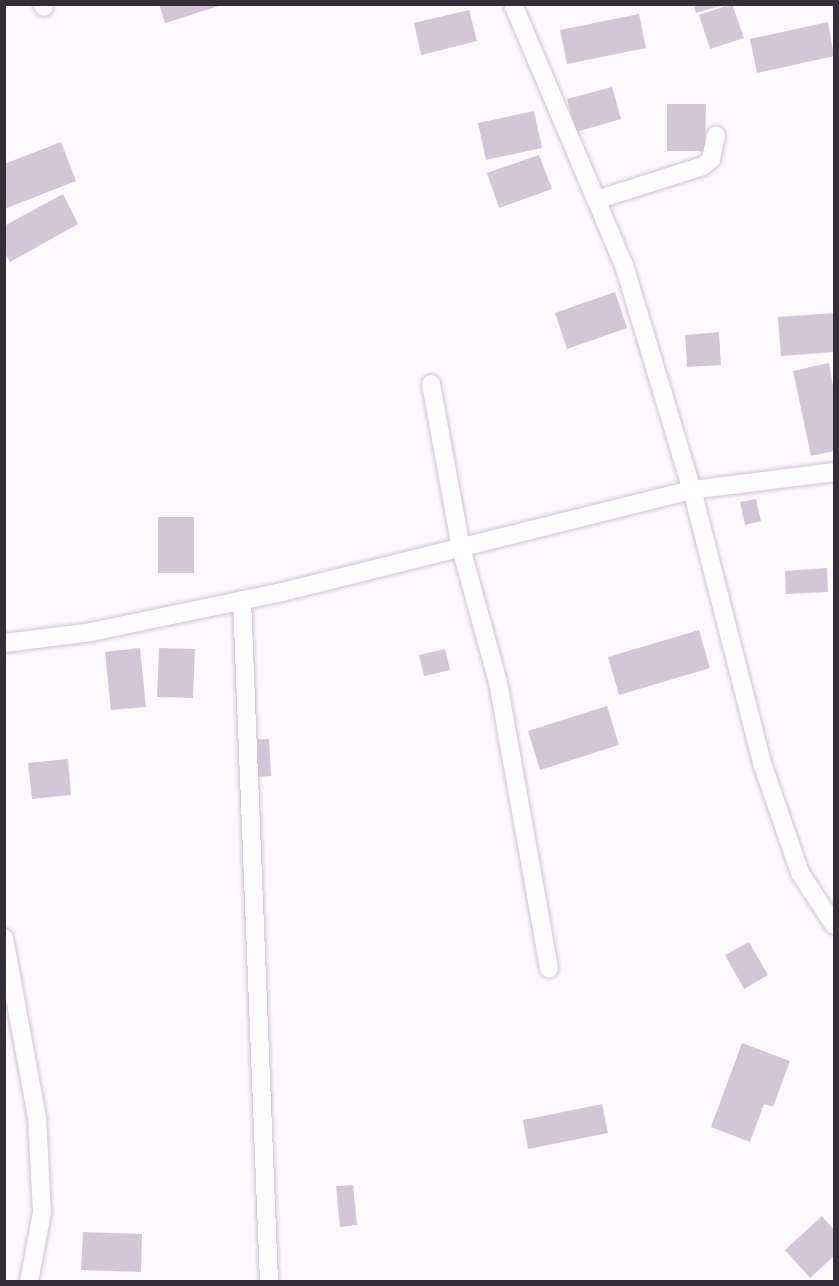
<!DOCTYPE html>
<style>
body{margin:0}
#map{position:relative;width:839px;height:1286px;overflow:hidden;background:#fdfafe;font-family:Overpass,sans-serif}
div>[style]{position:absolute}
.building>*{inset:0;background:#d3c6d8}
.roads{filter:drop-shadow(0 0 2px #d0c2d4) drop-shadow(0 0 2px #d0c2d4)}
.street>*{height:18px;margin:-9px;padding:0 9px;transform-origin:9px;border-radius:9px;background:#fff}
span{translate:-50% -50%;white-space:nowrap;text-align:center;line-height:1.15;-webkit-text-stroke:4.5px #fff;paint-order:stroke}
.frame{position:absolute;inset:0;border:6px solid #342f36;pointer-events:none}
</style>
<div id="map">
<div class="building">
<div style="clip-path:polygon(159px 4px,222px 4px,222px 5px,165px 23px)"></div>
<div style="clip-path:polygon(693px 4px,723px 4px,723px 5px,696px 13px)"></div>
<div style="clip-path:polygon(732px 4px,744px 38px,710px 49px,699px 15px)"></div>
<div style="clip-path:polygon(469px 10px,477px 41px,421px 55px,414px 23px)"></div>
<div style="clip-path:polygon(639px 14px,646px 48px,567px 64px,560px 30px)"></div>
<div style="clip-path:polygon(828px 22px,834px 56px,757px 73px,750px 39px)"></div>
<div style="clip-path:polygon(612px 87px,621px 119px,576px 132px,567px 99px)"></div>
<div style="clip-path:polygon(667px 104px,706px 104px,705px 151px,667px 151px)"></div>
<div style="clip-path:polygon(534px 111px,542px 148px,486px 160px,478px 123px)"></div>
<div style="clip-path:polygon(61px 142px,76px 181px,4px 209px,4px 164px)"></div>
<div style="clip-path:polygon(539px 155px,552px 189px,499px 208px,487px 173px)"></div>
<div style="clip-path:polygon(63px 194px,78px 224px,10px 262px,4px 251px,4px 226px)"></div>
<div style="clip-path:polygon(615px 292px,627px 328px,567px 349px,555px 313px)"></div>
<div style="clip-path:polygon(834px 313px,834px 352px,781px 356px,778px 317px)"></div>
<div style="clip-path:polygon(719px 332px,721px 365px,687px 367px,685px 335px)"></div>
<div style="clip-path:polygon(829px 363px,834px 392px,834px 451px,811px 456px,793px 371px)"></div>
<div style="clip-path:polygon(756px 499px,761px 521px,745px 525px,740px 502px)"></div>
<div style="clip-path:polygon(158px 517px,194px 517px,194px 573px,158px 573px)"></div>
<div style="clip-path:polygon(827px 568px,828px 592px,786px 594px,785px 571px)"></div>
<div style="clip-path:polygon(699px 630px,710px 668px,619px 695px,608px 657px)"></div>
<div style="clip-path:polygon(140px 648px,146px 707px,111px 710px,105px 652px)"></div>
<div style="clip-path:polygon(159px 648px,195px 649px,193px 698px,157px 697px)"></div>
<div style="clip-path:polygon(445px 649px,450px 670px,424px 676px,419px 655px)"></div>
<div style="clip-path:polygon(607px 706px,619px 745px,540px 770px,528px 731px)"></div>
<div style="clip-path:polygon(269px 739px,271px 776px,252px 777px,250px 740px)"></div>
<div style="clip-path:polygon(68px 759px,71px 795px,32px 799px,28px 763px)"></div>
<div style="clip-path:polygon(749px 942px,768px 975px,744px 989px,725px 955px)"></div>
<div style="clip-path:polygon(742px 1043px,790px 1061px,773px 1107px,764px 1104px,750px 1142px,711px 1127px)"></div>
<div style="clip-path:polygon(602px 1104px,608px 1133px,528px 1149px,523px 1120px)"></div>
<div style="clip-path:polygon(353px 1185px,357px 1225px,340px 1227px,336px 1186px)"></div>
<div style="clip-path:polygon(822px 1216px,834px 1230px,834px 1256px,810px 1278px,785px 1250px)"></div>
<div style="clip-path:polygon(83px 1232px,142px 1234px,141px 1272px,81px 1270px)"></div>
</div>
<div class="roads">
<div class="street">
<div style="left:43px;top:4px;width:3px;rotate:72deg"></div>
<div style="left:513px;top:4px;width:284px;rotate:67deg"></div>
<div style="left:624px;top:265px;width:235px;rotate:73.2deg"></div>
<div style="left:692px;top:490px;width:282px;rotate:75.6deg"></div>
<div style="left:762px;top:763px;width:116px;rotate:70.9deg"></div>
<div style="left:800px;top:873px;width:62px;rotate:56.8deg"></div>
<div style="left:596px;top:200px;width:112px;rotate:-17.6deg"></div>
<div style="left:703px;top:166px;width:11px;rotate:-41deg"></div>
<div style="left:711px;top:159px;width:24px;rotate:-78deg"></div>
<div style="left:431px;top:384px;width:167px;rotate:79.6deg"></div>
<div style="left:461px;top:548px;width:139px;rotate:74.6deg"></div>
<div style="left:498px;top:682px;width:291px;rotate:79.9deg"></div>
<div style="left:242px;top:600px;width:683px;rotate:87.73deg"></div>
<div style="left:4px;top:643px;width:83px;rotate:-7deg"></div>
<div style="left:86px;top:633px;width:200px;rotate:-11.8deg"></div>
<div style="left:282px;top:592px;width:422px;rotate:-14deg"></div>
<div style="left:692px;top:490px;width:143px;rotate:-7.2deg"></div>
<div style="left:4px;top:938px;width:182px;rotate:79.6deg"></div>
<div style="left:37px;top:1117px;width:95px;rotate:87deg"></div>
<div style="left:42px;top:1212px;width:71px;rotate:100.5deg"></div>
</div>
</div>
<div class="frame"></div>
</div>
